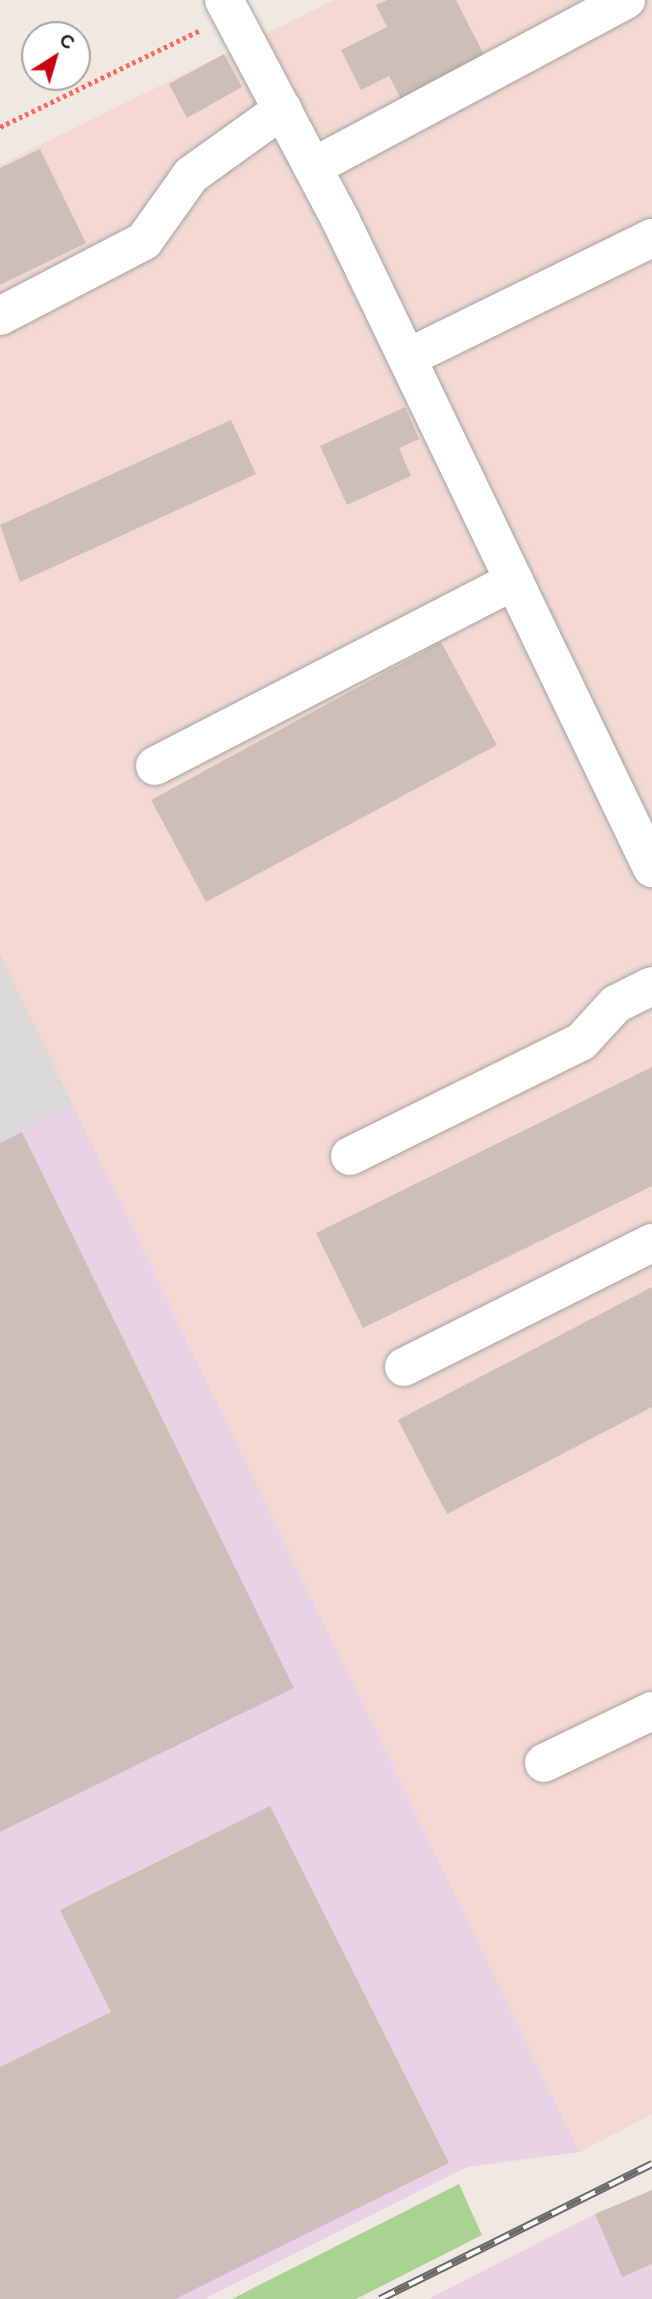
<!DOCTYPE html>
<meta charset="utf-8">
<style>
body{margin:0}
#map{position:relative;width:652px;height:2299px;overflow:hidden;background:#efe9e1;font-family:Raleway,sans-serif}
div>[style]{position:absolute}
.residential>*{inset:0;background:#dbd9d9}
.industrial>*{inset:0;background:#e9d2e6}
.military>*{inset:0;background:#f3d9d2}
.forest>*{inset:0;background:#a9d391}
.building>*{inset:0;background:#cbbfb7}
.path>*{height:4.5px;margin-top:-2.25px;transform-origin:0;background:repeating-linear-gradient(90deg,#ff6762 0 3.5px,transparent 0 7px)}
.roads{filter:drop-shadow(0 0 2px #a3a3a3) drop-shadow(0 0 2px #a3a3a3)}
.minor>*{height:38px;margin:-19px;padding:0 19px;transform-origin:19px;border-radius:19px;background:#fff}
.rail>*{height:8px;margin-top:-4px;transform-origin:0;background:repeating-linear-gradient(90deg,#fff 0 16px,#6a6a6a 0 32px);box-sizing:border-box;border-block:2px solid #6a6a6a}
span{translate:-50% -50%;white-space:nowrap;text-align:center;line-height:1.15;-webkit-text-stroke:5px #fff;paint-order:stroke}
.north{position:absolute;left:21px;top:21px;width:70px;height:70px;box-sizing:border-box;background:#fff;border:2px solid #a4a4a4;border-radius:50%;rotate:37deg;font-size:19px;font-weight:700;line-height:28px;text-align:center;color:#1c1c1c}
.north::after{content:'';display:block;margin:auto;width:24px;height:32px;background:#c9000d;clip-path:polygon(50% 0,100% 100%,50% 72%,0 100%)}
</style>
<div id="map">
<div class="residential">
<div style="clip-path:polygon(0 953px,73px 1104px,0 1143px)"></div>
</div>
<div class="industrial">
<div style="clip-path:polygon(73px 1104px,580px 2152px,467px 2167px,204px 2299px,0 2299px,0 1143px)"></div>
<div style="clip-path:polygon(595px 2214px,652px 2244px,652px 2299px,428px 2299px)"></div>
</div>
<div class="military">
<div style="clip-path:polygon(334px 0,652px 0,652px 2114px,580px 2152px,0 953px,0 165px)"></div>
</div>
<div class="forest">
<div style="clip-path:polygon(459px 2184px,482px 2235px,356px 2299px,232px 2299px)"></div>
</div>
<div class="building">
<div style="clip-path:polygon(387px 0,456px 0,484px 55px,425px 85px,429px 93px,404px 105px,389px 76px,361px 90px,341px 50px,387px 27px,376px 5px)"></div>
<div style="clip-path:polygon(224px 54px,242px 87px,187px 118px,169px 84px)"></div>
<div style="clip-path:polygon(40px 149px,86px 243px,0 285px,0 168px)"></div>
<div style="clip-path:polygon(405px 407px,419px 439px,399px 448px,411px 476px,347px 505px,320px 446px)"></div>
<div style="clip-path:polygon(231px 420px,256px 474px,20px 582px,0 525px)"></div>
<div style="clip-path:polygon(441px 642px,497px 745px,206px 902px,151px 800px)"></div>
<div style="clip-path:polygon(652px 1067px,652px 1186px,363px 1328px,316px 1233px)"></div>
<div style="clip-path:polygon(22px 1132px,294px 1688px,0 1832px,0 1143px)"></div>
<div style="clip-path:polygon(652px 1287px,652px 1407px,447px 1514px,398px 1420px)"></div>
<div style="clip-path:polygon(270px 1806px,449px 2163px,175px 2299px,0 2299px,0 2067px,111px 2012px,60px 1910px)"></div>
<div style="clip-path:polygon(652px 2190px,652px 2264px,622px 2277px,595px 2214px)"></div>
</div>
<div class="path">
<div style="left:0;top:127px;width:221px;rotate:-25.8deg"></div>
</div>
<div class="roads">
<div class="minor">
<div style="left:224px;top:0;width:250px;rotate:62.1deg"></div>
<div style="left:341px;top:221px;width:718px;rotate:64.33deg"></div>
<div style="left:313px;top:167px;width:355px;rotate:-28.1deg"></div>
<div style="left:0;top:316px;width:162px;rotate:-27.5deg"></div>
<div style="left:144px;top:241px;width:81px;rotate:-54.5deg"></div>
<div style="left:191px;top:175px;width:113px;rotate:-35.7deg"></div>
<div style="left:407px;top:358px;width:273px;rotate:-26.1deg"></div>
<div style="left:155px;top:766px;width:404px;rotate:-27.3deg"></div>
<div style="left:350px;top:1156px;width:258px;rotate:-26.3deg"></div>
<div style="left:581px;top:1042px;width:52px;rotate:-47.4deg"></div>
<div style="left:616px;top:1004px;width:40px;rotate:-26.6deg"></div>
<div style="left:404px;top:1367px;width:277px;rotate:-26.6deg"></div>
<div style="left:544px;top:1763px;width:120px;rotate:-25.7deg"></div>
</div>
</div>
<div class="rail">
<div style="left:380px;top:2299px;width:304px;rotate:-26.4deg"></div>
</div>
<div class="north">С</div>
</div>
